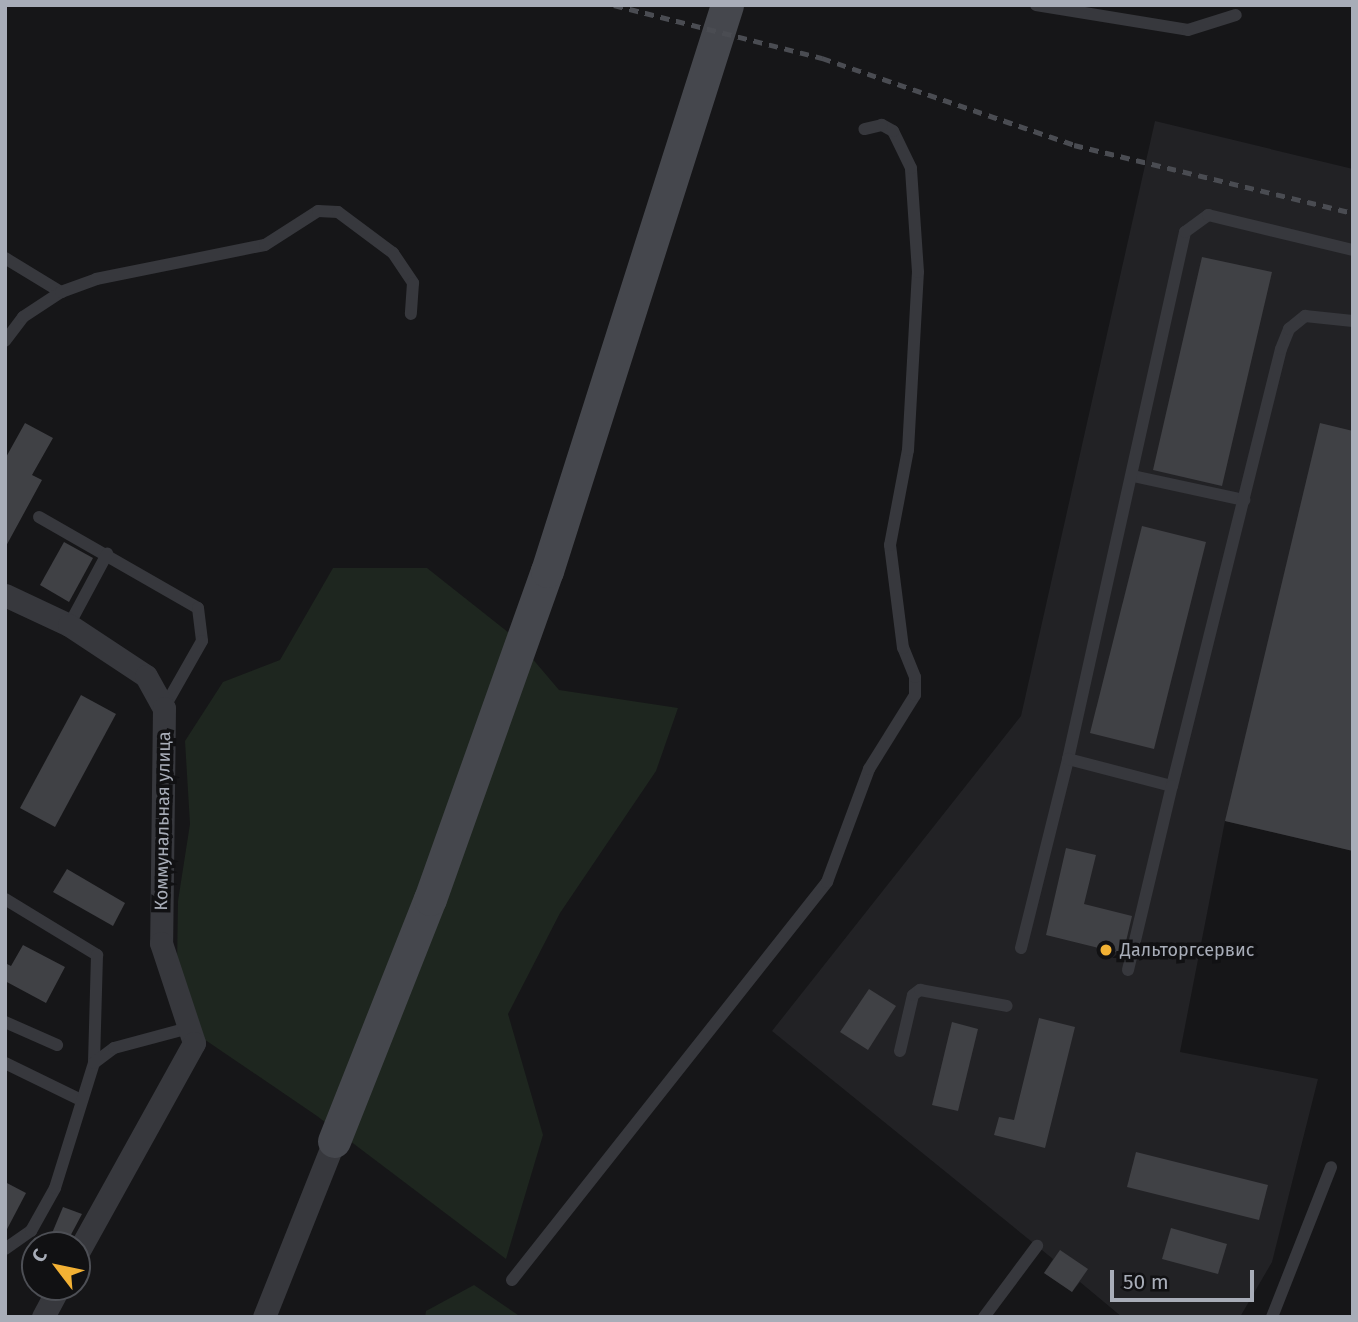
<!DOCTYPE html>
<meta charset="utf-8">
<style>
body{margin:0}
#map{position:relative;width:1358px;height:1322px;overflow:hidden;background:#161618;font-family:"Fira Sans",sans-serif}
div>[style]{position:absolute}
.built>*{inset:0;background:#222225}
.green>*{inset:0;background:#1e261f}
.building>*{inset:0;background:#404145}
.lane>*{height:12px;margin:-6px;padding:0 6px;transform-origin:6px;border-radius:6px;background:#37383d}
.street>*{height:23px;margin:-11.5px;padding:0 11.5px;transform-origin:11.5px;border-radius:11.5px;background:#37383d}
.secondary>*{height:33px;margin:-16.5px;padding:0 16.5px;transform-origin:16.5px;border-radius:16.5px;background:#45474d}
.rail>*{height:5px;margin-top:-2.5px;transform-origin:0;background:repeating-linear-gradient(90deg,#4a4c52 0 9px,transparent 0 16px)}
.dots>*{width:19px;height:19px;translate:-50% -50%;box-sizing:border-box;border:4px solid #111113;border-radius:50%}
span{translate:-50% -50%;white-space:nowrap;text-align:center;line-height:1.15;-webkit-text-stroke:7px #111113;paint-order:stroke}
.street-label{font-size:18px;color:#a8adb8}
.poi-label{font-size:18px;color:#a8adb8}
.left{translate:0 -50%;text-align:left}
.frame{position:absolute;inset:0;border:7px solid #a8adb8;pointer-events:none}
.north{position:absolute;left:21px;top:1231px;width:70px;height:70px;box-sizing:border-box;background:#111113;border:2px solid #4d4f55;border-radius:50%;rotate:302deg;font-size:19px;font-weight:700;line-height:28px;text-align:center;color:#a8adb8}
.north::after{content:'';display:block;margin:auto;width:24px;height:32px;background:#f2b134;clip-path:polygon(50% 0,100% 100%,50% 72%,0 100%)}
.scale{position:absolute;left:1110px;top:1270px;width:144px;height:32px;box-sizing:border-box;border:4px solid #a8adb8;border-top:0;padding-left:9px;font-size:21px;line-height:24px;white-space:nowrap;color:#a8adb8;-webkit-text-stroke:5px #111113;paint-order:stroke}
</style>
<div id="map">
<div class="built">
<div style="clip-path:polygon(1155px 121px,1353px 169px,1353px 851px,1225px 821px,1180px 1052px,1318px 1079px,1272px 1262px,1240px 1317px,1122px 1317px,1080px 1282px,1072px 1292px,1044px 1273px,1053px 1259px,772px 1031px,1021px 716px)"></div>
</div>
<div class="green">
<div style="clip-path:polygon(333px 568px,427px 568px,514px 637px,559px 690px,678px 708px,656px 771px,560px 913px,508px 1014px,543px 1135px,506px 1259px,317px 1116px,198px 1035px,177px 967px,178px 901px,190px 824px,185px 741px,223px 682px,280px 660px)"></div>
<div style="clip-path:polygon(474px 1285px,521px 1317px,425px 1317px,426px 1311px)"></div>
</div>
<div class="building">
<div style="clip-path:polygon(1202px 257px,1272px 272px,1222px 486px,1153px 470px)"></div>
<div style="clip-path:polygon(25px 423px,53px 438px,32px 475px,42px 480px,5px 548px,5px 459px)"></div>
<div style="clip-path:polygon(1320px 423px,1353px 431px,1353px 851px,1225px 821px)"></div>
<div style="clip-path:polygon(1142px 526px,1206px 542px,1154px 749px,1090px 733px)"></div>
<div style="clip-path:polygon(64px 542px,93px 558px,69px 602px,40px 585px)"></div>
<div style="clip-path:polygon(81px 695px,116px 714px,55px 827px,20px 808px)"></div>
<div style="clip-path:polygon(1066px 848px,1096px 855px,1084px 904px,1132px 916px,1123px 954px,1046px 935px)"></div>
<div style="clip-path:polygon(67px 869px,125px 903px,113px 926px,53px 892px)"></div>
<div style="clip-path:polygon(23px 945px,65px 967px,46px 1003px,5px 981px,5px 963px,11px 966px)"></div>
<div style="clip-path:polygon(869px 989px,896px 1006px,868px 1050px,840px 1032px)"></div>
<div style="clip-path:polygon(1039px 1018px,1075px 1027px,1045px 1148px,994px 1135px,999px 1117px,1014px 1120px)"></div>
<div style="clip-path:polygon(952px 1022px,978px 1029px,958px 1111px,932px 1105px)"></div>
<div style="clip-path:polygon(1136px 1152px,1268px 1185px,1259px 1220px,1127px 1187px)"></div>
<div style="clip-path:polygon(5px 1182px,26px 1193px,5px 1233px)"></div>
<div style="clip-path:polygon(63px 1207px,82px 1214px,66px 1244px,50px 1238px)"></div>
<div style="clip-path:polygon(1171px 1228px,1227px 1244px,1218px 1274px,1162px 1259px)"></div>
<div style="clip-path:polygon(1060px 1250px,1088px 1269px,1072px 1292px,1044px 1273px)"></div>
</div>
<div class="lane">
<div style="left:1036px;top:5px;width:154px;rotate:9.3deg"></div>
<div style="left:1188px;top:30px;width:50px;rotate:-17.4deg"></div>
<div style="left:5px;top:258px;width:66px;rotate:31.3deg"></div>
<div style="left:5px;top:341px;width:30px;rotate:-53deg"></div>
<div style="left:23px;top:317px;width:45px;rotate:-33.3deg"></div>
<div style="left:61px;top:292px;width:37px;rotate:-20deg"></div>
<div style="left:96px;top:279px;width:172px;rotate:-11.4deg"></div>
<div style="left:265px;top:245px;width:63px;rotate:-32.7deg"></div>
<div style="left:318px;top:211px;width:20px;rotate:3deg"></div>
<div style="left:338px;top:212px;width:69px;rotate:36.7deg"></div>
<div style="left:393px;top:253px;width:36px;rotate:56deg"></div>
<div style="left:413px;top:283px;width:31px;rotate:94deg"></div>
<div style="left:1133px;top:476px;width:114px;rotate:12.2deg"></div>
<div style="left:39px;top:517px;width:183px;rotate:29.8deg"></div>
<div style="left:198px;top:608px;width:33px;rotate:83deg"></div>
<div style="left:202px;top:641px;width:77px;rotate:119.6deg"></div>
<div style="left:69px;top:625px;width:81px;rotate:-61.8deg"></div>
<div style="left:1068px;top:759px;width:540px;rotate:-77.48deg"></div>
<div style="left:1185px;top:232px;width:29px;rotate:-36deg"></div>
<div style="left:1208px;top:215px;width:149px;rotate:13.6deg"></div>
<div style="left:5px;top:899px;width:108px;rotate:31.3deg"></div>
<div style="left:97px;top:955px;width:108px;rotate:91.6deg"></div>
<div style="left:1021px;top:948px;width:195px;rotate:-76deg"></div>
<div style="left:1068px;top:759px;width:107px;rotate:14.6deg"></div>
<div style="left:1172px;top:786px;width:450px;rotate:-76deg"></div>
<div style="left:1281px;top:349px;width:22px;rotate:-68deg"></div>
<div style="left:1289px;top:329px;width:21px;rotate:-39deg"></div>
<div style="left:1305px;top:316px;width:48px;rotate:5.9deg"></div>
<div style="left:1128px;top:970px;width:189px;rotate:-76.6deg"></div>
<div style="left:5px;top:1022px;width:57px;rotate:23.9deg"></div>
<div style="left:900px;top:1051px;width:57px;rotate:-76.9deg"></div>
<div style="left:913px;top:995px;width:9px;rotate:-36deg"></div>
<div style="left:920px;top:990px;width:88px;rotate:10.4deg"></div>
<div style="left:5px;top:1063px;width:85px;rotate:26deg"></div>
<div style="left:5px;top:1249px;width:32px;rotate:-35deg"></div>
<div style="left:31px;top:1231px;width:49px;rotate:-60.8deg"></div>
<div style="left:55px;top:1188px;width:131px;rotate:-72.7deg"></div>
<div style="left:94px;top:1063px;width:25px;rotate:-37deg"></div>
<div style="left:114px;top:1048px;width:73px;rotate:-15deg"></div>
<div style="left:512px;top:1280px;width:508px;rotate:-51.64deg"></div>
<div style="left:827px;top:882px;width:121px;rotate:-69.6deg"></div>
<div style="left:869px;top:769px;width:87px;rotate:-58.1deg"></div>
<div style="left:915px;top:695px;width:18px;rotate:-90deg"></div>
<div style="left:915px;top:677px;width:31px;rotate:-112deg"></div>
<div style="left:903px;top:648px;width:104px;rotate:-97.2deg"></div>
<div style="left:890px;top:545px;width:97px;rotate:-79.3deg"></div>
<div style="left:908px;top:450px;width:178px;rotate:-86.8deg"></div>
<div style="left:918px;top:272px;width:104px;rotate:-93.9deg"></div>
<div style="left:911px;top:168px;width:41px;rotate:-115.9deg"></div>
<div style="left:893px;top:131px;width:13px;rotate:-151deg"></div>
<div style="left:882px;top:125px;width:18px;rotate:167deg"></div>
<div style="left:984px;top:1317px;width:89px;rotate:-53.3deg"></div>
<div style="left:1272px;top:1317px;width:161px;rotate:-68.5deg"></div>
</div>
<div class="street">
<div style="left:5px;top:595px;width:71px;rotate:25.1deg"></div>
<div style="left:69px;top:625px;width:92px;rotate:33.5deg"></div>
<div style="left:146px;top:676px;width:37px;rotate:61deg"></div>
<div style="left:164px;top:708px;width:235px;rotate:90.7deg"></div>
<div style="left:161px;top:943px;width:105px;rotate:71.7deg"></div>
<div style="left:194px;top:1043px;width:241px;rotate:119deg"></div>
<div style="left:43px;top:1317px;width:34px;rotate:-62deg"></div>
<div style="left:264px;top:1317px;width:189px;rotate:-68.3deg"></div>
</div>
<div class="secondary">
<div style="left:334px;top:1141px;width:260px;rotate:-68.4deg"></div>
<div style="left:430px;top:899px;width:348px;rotate:-70.4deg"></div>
<div style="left:547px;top:571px;width:594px;rotate:-72.36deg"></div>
</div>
<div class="rail">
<div style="left:614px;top:5px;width:215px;rotate:14.3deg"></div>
<div style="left:822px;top:58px;width:267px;rotate:19deg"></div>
<div style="left:1074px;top:145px;width:287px;rotate:13.7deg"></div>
</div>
<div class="dots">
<div style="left:1106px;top:950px;background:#f2b134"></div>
</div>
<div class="street-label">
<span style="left:163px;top:821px;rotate:-89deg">Коммунальная улица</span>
</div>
<div class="poi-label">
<span class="left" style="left:1120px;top:950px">Дальторгсервис</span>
</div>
<div class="frame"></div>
<div class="north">С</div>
<div class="scale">50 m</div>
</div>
